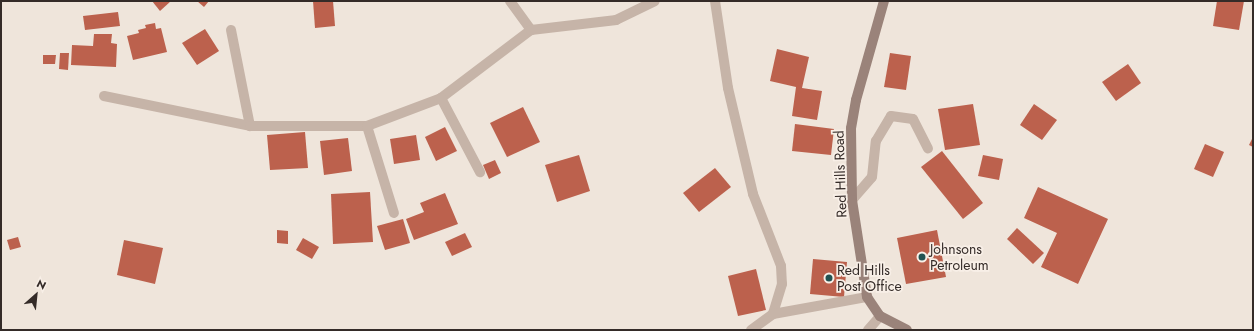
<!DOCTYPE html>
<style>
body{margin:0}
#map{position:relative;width:1254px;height:331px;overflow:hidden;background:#efe5db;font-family:Jost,sans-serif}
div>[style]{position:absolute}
.building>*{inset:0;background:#bc614d}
.street>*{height:10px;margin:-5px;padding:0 5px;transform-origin:5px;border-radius:5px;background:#c6b4a8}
.secondary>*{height:10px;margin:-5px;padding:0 5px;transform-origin:5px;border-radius:5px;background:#9a837a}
.dots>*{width:11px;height:11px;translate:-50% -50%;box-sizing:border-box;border:2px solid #f8efe7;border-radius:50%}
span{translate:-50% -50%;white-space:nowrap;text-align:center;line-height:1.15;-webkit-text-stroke:3.5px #f8efe7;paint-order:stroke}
.street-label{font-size:14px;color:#342b28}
.poi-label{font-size:14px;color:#342b28}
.left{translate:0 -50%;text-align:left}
.frame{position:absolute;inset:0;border:2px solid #342b28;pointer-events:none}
.north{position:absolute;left:16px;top:275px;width:40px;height:40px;-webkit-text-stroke:3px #f8efe7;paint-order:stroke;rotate:27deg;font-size:11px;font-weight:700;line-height:16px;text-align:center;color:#342b28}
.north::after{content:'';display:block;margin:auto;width:14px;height:18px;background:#342b28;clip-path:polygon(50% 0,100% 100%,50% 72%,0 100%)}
</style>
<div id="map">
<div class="building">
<div style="clip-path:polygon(152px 1px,171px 1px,160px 11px)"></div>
<div style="clip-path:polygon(197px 1px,209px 1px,204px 7px)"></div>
<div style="clip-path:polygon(313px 1px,333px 1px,335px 26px,315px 28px)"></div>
<div style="clip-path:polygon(1217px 1px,1244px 1px,1239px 30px,1213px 26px)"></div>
<div style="clip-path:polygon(118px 12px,120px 26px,85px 30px,83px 16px)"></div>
<div style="clip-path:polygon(155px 23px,156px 29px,161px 28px,167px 52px,133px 60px,127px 36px,139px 33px,138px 30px,146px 28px,145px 25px)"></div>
<div style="clip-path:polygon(205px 29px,219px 51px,197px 65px,182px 43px)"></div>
<div style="clip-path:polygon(94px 34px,112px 34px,111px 43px,117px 44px,116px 67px,71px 65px,72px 45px,93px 46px)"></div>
<div style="clip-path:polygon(777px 49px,809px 57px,802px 88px,822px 91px,817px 120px,792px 116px,796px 87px,770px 81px)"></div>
<div style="clip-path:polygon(60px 53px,69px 53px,68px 70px,59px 69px)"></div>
<div style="clip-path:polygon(890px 53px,911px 56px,906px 90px,884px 87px)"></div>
<div style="clip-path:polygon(43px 55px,56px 55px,55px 64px,43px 64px)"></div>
<div style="clip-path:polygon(1128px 64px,1141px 83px,1116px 101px,1102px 82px)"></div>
<div style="clip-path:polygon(973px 104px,980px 145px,945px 150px,938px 109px)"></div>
<div style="clip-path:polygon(1034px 104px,1057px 120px,1042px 140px,1020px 125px)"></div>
<div style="clip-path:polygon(523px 107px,540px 142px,507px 157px,490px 123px)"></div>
<div style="clip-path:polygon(795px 124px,834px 129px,831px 155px,792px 151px)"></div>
<div style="clip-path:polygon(445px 127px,457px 151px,436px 161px,425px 137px)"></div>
<div style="clip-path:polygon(305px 132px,308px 168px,270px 170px,267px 135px)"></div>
<div style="clip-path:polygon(416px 135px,420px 160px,394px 164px,390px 139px)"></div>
<div style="clip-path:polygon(1253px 137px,1253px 147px,1249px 145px)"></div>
<div style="clip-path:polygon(348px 138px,352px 171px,324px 175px,320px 141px)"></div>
<div style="clip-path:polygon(1205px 144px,1224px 152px,1213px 177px,1194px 169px)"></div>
<div style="clip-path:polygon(942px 151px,983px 203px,963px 219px,921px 167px)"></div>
<div style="clip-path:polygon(579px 155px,590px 191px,557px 202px,545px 165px)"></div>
<div style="clip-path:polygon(983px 155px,1003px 159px,999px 180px,978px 176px)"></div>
<div style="clip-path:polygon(495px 160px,501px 173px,489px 179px,483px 165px)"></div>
<div style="clip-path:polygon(715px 168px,731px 187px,699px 212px,683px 193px)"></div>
<div style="clip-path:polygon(1038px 187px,1108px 219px,1078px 284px,1041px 267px,1057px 233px,1024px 218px)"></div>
<div style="clip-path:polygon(370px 192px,373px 242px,333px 244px,331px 194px)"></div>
<div style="clip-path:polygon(445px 193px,458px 224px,414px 240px,406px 219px,424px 212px,420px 203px)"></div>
<div style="clip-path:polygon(403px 219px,410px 243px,385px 250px,377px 226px)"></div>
<div style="clip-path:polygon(1017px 228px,1044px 253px,1033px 264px,1007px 239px)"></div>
<div style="clip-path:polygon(277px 230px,288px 231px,288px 244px,277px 243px)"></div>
<div style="clip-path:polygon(937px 230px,946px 277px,906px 284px,897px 238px)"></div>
<div style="clip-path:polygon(465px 233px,472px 247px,452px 256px,445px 242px)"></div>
<div style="clip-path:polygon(18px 237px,21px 247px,10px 250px,7px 240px)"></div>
<div style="clip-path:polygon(303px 238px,319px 247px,312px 259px,296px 250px)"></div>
<div style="clip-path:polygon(124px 240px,163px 248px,155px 284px,117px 275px)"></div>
<div style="clip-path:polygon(813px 259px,847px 262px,844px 297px,810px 294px)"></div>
<div style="clip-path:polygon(756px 269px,766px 310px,738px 316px,728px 276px)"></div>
</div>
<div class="street">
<div style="left:510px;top:1px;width:36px;rotate:54deg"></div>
<div style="left:715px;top:1px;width:88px;rotate:81.5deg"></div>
<div style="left:728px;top:88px;width:109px;rotate:76.7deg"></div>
<div style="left:753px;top:194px;width:77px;rotate:68.7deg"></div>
<div style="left:781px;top:266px;width:18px;rotate:87deg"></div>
<div style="left:782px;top:284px;width:31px;rotate:107deg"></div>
<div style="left:231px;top:30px;width:98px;rotate:78.8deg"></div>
<div style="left:104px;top:96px;width:149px;rotate:11.6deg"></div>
<div style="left:250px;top:126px;width:117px"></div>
<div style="left:367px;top:126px;width:79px;rotate:-20.7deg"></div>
<div style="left:441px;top:98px;width:113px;rotate:-37.1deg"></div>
<div style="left:531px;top:30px;width:86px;rotate:-6.7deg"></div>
<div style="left:616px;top:20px;width:43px;rotate:-26deg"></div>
<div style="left:441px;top:98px;width:84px;rotate:62.2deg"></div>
<div style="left:367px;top:126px;width:91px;rotate:72.8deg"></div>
<div style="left:852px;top:200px;width:30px;rotate:-49deg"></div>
<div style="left:872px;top:177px;width:36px;rotate:-84deg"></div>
<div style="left:876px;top:141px;width:29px;rotate:-59deg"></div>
<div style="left:891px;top:116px;width:22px;rotate:8deg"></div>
<div style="left:913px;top:119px;width:33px;rotate:63deg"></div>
<div style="left:751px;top:330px;width:27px;rotate:-36deg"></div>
<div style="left:773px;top:314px;width:96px;rotate:-10.3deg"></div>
<div style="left:868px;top:330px;width:18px;rotate:-49deg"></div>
</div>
<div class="secondary">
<div style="left:884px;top:1px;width:103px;rotate:105.8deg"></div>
<div style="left:856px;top:100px;width:28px;rotate:100deg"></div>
<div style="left:851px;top:128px;width:72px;rotate:89.2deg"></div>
<div style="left:852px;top:200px;width:98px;rotate:81.2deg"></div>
<div style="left:867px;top:297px;width:23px;rotate:56deg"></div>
<div style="left:880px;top:316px;width:30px;rotate:27deg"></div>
</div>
<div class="dots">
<div style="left:922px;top:257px;background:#215252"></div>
<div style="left:829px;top:278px;background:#215252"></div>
</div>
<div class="street-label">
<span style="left:840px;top:174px;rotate:-92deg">Red Hills Road</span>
</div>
<div class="poi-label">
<span class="left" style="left:930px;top:257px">Johnsons<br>Petroleum</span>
<span class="left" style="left:837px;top:278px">Red Hills<br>Post Office</span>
</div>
<div class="frame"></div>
<div class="north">N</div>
</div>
